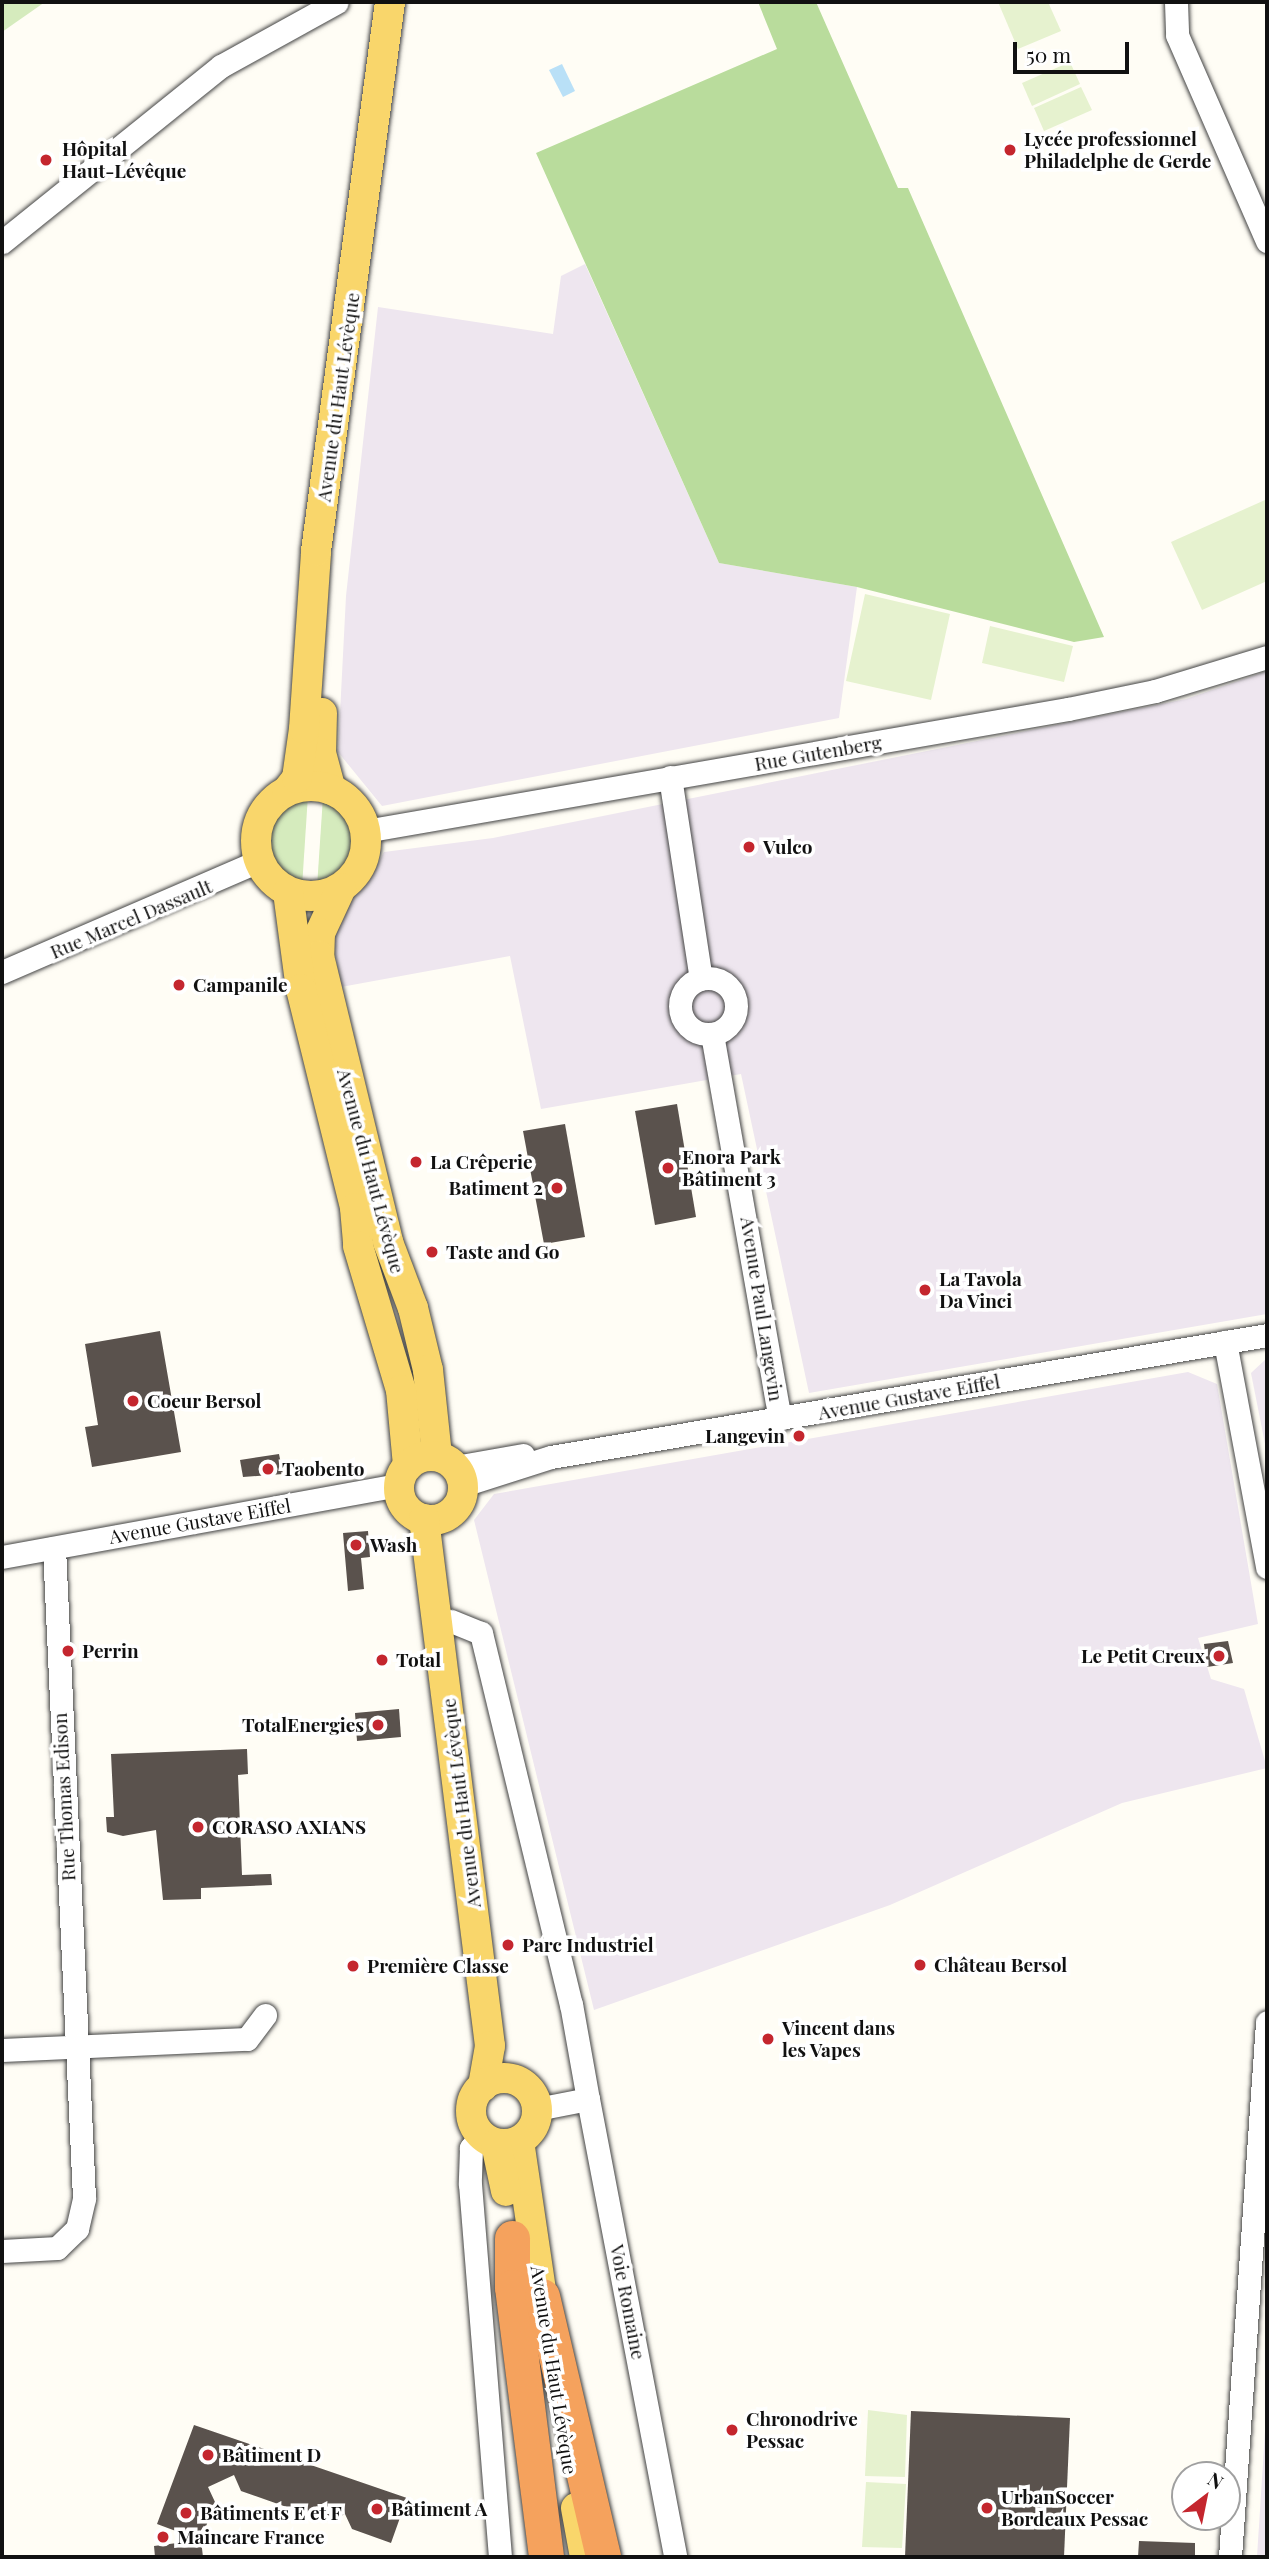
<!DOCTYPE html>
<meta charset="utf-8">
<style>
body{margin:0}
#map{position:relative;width:1269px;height:2559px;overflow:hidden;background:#fffdf5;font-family:"Playfair Display",serif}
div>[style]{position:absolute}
.industrial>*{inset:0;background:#eee6ef}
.green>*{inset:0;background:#d5ebbd}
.forest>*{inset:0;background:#b9dc9c}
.pitch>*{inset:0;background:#e6f2cf}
.water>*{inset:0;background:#b9e0f7}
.building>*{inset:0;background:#5a524d}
.roads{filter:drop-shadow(0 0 2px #444) drop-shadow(0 0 2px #444)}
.minor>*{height:23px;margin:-11.5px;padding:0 11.5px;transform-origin:11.5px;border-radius:11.5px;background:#fff}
.minor>.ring{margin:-11.5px;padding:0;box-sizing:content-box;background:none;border:23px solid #fff;border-radius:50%}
.major>*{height:30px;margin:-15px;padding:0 15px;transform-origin:15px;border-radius:15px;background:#f9d66b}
.major>.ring{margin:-15px;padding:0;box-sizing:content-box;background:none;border:30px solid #f9d66b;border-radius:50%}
.highway>*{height:35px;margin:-17.5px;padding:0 17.5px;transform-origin:17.5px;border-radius:17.5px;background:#f5a25d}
.dots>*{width:19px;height:19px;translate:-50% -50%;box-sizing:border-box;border:4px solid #fff;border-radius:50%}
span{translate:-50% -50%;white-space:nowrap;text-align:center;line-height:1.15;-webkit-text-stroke:7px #fff;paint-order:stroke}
.poi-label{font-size:19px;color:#111;font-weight:700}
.left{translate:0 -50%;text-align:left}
.right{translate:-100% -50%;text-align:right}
.street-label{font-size:19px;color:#111}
.frame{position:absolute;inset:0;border:4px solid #111;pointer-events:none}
.north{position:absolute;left:1171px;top:2461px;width:70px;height:70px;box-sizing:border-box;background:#fff;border:2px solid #a0a0a0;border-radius:50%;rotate:32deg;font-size:19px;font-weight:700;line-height:28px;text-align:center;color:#111}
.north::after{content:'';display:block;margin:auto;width:24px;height:32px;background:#c4262e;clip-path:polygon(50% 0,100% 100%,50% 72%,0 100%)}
.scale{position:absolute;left:1013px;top:42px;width:116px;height:32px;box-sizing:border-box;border:4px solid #111;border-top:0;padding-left:9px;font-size:21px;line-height:24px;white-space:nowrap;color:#111;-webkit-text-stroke:5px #fff;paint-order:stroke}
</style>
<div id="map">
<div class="industrial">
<div style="clip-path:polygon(585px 264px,719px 563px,857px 587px,839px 718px,382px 806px,338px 752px,346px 596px,378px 307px,553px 334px,561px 276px)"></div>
<div style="clip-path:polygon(1267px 671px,1267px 1314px,809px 1393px,741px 1074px,541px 1109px,510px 956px,341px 987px,330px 921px,369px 881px,384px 852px,493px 838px,1186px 699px)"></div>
<div style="clip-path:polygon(1267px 1358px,1267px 1454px,1251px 1373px)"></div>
<div style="clip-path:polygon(1188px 1372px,1217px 1384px,1258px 1624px,1198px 1638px,1211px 1679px,1244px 1689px,1267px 1768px,1122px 1803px,890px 1905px,594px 2010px,474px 1520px,494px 1494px)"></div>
<div style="clip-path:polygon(1267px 2400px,1267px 2557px,1257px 2557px)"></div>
</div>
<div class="green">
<div style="clip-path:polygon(2px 2px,45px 2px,2px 32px)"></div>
<div style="clip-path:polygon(308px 795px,302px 887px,274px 871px,264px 844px,276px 811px)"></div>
<div style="clip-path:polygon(323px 797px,345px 811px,356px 840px,346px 870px,317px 887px)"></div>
</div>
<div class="forest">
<div style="clip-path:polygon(758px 2px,816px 2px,898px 188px,908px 188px,1104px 637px,1074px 642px,857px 587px,719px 563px,536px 153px,777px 49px)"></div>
</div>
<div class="pitch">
<div style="clip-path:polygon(998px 2px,1048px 2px,1061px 31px,1018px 49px)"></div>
<div style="clip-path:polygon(1070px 62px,1080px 84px,1032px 106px,1022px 83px)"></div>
<div style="clip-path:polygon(1081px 87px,1092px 110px,1044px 131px,1034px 108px)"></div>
<div style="clip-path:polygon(1265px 500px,1267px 581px,1202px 610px,1171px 542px)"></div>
<div style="clip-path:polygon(865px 594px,950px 614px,931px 700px,846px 681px)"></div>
<div style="clip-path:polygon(990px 626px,1073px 646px,1064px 682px,982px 663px)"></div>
<div style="clip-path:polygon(868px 2410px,907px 2415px,905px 2477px,865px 2476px)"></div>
<div style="clip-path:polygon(866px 2482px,906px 2484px,902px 2548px,862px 2547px)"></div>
</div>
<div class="water">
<div style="clip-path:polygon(562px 64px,575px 91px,563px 97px,549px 70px)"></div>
</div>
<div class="building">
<div style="clip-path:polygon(677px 1104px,696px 1217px,655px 1225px,635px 1111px)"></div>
<div style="clip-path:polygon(565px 1124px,585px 1237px,544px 1244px,523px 1131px)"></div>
<div style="clip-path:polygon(160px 1331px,181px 1452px,92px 1467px,85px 1427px,98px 1425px,85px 1344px)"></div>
<div style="clip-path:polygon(279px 1454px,283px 1474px,243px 1477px,240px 1460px)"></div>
<div style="clip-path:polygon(368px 1531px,370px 1557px,361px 1558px,364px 1589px,348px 1591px,343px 1533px)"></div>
<div style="clip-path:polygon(1228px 1641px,1233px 1663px,1207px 1667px,1204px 1644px)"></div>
<div style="clip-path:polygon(399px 1709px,401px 1737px,357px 1741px,355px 1713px)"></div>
<div style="clip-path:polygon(247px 1749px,248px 1774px,238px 1775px,242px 1875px,271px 1874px,272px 1885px,201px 1888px,201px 1899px,163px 1900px,156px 1830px,123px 1836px,107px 1832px,106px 1817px,114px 1817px,111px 1754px)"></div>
<div style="clip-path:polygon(911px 2411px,1070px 2418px,1064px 2557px,905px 2557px)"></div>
<div style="clip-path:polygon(194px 2425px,407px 2498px,391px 2543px,352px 2529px,345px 2514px,329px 2522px,241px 2491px,234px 2475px,208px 2487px,215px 2502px,201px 2540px,203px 2557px,155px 2557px,154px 2546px,200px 2540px,157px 2524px)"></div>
<div style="clip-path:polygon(1139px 2541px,1195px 2543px,1195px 2557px,1138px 2557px)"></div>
</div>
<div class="roads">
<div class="minor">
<div style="left:1176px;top:2px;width:33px;rotate:88deg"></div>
<div style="left:1177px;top:35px;width:225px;rotate:66.4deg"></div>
<div style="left:2px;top:242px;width:281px;rotate:-38.8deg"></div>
<div style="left:221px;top:66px;width:132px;rotate:-28.9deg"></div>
<div style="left:670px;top:777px;width:204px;rotate:81.3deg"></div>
<div style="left:365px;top:831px;width:714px;rotate:-9.85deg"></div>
<div style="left:1068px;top:709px;width:89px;rotate:-11.7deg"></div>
<div style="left:1155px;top:691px;width:117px;rotate:-16.9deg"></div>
<div style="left:2px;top:972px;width:280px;rotate:-23.4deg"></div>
<div class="ring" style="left:680px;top:978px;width:33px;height:33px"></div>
<div style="left:712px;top:1034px;width:391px;rotate:80deg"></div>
<div style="left:1225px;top:1342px;width:229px;rotate:79.4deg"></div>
<div style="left:455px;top:1467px;width:69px;rotate:-10deg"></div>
<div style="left:463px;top:1485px;width:92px;rotate:-17.7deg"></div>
<div style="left:551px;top:1457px;width:726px;rotate:-9.67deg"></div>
<div style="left:2px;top:1557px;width:403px;rotate:-10.3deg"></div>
<div style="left:451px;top:1621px;width:32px;rotate:22deg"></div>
<div style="left:481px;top:1633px;width:382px;rotate:76.4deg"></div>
<div style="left:571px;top:2004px;width:97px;rotate:79.9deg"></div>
<div style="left:2px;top:2050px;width:245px;rotate:-2.6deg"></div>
<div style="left:247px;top:2039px;width:30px;rotate:-53deg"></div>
<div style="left:537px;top:2109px;width:52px;rotate:-11.1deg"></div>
<div style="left:588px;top:2099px;width:466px;rotate:79.2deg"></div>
<div style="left:481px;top:2136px;width:16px;rotate:130deg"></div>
<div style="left:471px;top:2148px;width:36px;rotate:92deg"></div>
<div style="left:470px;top:2184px;width:374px;rotate:85.4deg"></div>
<div style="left:2px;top:2251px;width:55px;rotate:-3.1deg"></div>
<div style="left:57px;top:2248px;width:28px;rotate:-44deg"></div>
<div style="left:77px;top:2229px;width:32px;rotate:-77deg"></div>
<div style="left:84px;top:2198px;width:651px;rotate:-92.64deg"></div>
<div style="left:1230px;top:2557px;width:536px;rotate:-86.04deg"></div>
</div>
<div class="major">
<div style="left:322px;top:713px;width:40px;rotate:91.4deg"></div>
<div style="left:321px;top:753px;width:38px;rotate:75deg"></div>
<div class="ring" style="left:256px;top:786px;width:80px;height:80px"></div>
<div style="left:287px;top:791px;width:16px;rotate:-52deg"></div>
<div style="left:297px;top:778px;width:49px;rotate:-81.9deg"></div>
<div style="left:304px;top:729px;width:178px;rotate:-86.1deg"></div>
<div style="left:316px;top:551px;width:554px;rotate:-82.32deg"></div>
<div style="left:341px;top:888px;width:50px;rotate:115deg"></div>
<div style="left:320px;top:933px;width:23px;rotate:92deg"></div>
<div style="left:319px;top:956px;width:294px;rotate:76.4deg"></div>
<div style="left:388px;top:1242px;width:71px;rotate:69.3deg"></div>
<div style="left:413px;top:1308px;width:64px;rotate:76.4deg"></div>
<div style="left:428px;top:1370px;width:86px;rotate:84deg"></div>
<div style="left:288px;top:892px;width:98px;rotate:82.4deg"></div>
<div style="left:301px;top:989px;width:226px;rotate:76.1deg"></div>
<div style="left:355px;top:1208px;width:38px;rotate:85deg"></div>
<div style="left:358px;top:1246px;width:150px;rotate:73.4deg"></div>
<div style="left:401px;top:1390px;width:76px;rotate:84.7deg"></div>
<div class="ring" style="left:399px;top:1456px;width:34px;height:34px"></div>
<div style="left:424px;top:1519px;width:531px;rotate:82.86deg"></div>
<div style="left:490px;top:2046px;width:41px;rotate:99.9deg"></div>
<div class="ring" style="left:471px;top:2078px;width:36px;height:36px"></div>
<div style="left:519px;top:2141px;width:178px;rotate:81.6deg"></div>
<div style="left:496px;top:2144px;width:48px;rotate:78deg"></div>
<div style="left:576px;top:2508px;width:50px;rotate:79.6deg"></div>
</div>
<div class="highway">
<div style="left:512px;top:2238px;width:49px;rotate:90deg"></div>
<div style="left:512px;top:2287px;width:272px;rotate:82.8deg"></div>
<div style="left:542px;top:2296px;width:268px;rotate:76.8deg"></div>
</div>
</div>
<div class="dots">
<div style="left:1010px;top:150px;background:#c4262e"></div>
<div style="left:46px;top:160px;background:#c4262e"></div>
<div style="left:749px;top:847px;background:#c4262e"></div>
<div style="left:179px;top:985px;background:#c4262e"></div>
<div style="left:416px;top:1162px;background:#c4262e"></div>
<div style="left:668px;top:1168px;background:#c4262e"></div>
<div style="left:557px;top:1188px;background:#c4262e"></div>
<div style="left:432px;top:1252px;background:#c4262e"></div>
<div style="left:925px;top:1290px;background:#c4262e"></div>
<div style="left:133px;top:1401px;background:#c4262e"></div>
<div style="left:799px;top:1436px;background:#c4262e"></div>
<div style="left:268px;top:1469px;background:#c4262e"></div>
<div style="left:356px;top:1545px;background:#c4262e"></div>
<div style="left:68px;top:1651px;background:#c4262e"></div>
<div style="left:1219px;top:1656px;background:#c4262e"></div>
<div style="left:382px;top:1660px;background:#c4262e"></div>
<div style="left:378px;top:1725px;background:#c4262e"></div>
<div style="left:198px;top:1827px;background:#c4262e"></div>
<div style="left:508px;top:1945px;background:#c4262e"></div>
<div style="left:920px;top:1965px;background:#c4262e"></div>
<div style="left:353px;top:1966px;background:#c4262e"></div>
<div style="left:768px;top:2039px;background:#c4262e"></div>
<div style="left:732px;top:2430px;background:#c4262e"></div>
<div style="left:208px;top:2455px;background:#c4262e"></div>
<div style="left:987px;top:2508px;background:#c4262e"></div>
<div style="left:377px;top:2509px;background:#c4262e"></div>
<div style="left:186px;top:2513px;background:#c4262e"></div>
<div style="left:163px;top:2537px;background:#c4262e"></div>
</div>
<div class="poi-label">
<span class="left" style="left:1024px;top:150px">Lycée professionnel<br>Philadelphe de Gerde</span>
<span class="left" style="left:62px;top:160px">Hôpital<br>Haut-Lévêque</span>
<span class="left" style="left:763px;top:847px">Vulco</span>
<span class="left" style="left:193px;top:985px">Campanile</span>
<span class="left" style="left:682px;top:1168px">Enora Park<br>Bâtiment 3</span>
<span class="left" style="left:430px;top:1162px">La Crêperie</span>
<span class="right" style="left:543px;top:1188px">Batiment 2</span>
<span class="left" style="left:446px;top:1252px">Taste and Go</span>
<span class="left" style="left:939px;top:1290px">La Tavola<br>Da Vinci</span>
<span class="left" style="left:147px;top:1401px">Coeur Bersol</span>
<span class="right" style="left:785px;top:1436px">Langevin</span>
<span class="left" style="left:282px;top:1469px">Taobento</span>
<span class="left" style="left:370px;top:1545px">Wash</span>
<span class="left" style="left:82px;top:1651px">Perrin</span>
<span class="right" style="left:1205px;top:1656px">Le Petit Creux</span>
<span class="left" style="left:396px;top:1660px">Total</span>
<span class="right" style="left:364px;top:1725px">TotalEnergies</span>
<span class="left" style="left:212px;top:1827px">CORASO AXIANS</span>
<span class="left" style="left:522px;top:1945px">Parc Industriel</span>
<span class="left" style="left:934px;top:1965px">Château Bersol</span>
<span class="left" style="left:367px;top:1966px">Première Classe</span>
<span class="left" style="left:782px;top:2039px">Vincent dans<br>les Vapes</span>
<span class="left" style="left:746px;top:2430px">Chronodrive<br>Pessac</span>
<span class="left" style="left:222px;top:2455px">Bâtiment D</span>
<span class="left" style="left:1001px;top:2508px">UrbanSoccer<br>Bordeaux Pessac</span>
<span class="left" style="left:391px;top:2509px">Bâtiment A</span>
<span class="left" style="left:200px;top:2513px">Bâtiments E et F</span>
<span class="left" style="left:177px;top:2537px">Maincare France</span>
</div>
<div class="street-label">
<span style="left:338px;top:397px;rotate:-82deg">Avenue du Haut Lévèque</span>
<span style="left:818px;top:753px;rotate:-10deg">Rue Gutenberg</span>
<span style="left:131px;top:919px;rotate:-23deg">Rue Marcel Dassault</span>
<span style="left:371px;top:1171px;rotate:75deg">Avenue du Haut Lévèque</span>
<span style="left:762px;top:1309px;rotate:81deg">Avenue Paul Langevin</span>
<span style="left:909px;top:1397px;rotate:-10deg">Avenue Gustave Eiffel</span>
<span style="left:200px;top:1521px;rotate:-10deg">Avenue Gustave Eiffel</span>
<span style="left:64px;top:1797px;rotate:-93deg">Rue Thomas Edison</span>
<span style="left:461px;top:1803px;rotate:-97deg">Avenue du Haut Lévèque</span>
<span style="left:628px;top:2302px;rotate:79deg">Voie Romaine</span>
<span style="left:554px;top:2370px;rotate:81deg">Avenue du Haut Lévèque</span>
</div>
<div class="frame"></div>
<div class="north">N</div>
<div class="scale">50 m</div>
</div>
